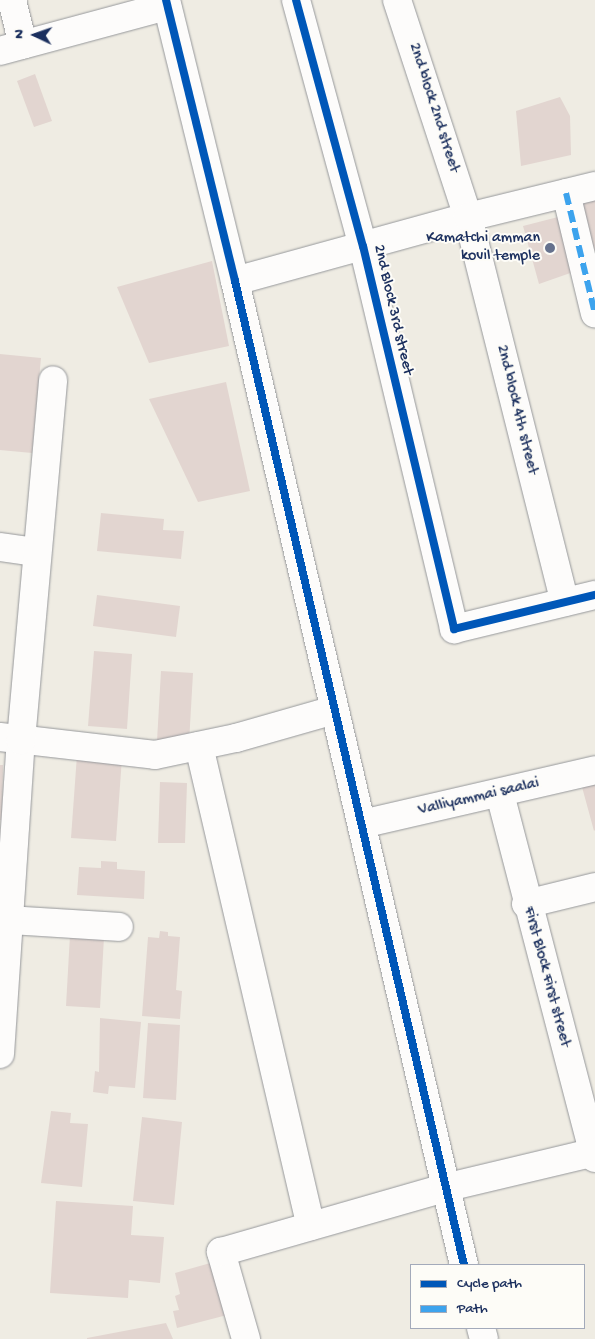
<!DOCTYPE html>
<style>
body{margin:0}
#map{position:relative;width:595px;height:1339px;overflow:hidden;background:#efece3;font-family:"Gochi Hand",sans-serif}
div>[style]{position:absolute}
.building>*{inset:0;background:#e2d5d0}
.roads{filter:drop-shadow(0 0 1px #96989b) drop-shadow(0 0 1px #96989b)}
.street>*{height:28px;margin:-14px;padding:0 14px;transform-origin:14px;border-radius:14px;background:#fdfcfb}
.quiet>*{height:6px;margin-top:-3px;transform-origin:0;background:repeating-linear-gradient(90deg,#3da3ed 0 12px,transparent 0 18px)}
.cycleway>*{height:8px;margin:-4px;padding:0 4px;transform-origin:4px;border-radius:4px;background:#0057b8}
.dots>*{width:14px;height:14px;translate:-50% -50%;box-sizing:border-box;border:2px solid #fdfcf7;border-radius:50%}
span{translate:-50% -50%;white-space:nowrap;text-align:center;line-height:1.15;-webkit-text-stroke:4px #fdfcf7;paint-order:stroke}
.street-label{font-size:16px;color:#1b2f5e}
.poi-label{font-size:16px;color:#1b2f5e}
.right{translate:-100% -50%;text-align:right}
.legend{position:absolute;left:410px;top:1264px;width:175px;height:65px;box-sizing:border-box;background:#fdfcf7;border:1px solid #a3aaba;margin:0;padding:6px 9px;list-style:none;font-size:15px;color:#1b2f5e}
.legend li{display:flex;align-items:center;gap:10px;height:25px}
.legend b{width:25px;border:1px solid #a3aaba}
.north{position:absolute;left:10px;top:10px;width:50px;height:50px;-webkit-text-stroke:4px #fdfcf7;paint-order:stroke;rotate:273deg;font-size:14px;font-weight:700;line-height:20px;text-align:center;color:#1b2f5e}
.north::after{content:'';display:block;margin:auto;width:18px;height:22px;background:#1b2f5e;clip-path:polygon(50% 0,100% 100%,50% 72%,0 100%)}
</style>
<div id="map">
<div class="building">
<div style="clip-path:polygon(35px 74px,52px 121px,34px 127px,17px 81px)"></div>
<div style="clip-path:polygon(560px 97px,570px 116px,571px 155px,521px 166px,516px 111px)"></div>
<div style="clip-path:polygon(566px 193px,595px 199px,595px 251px)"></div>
<div style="clip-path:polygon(562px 216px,576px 271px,539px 284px,523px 226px)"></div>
<div style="clip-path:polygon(212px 261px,229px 346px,149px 363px,117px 287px)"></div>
<div style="clip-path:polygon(0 354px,41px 358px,32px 453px,0 450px)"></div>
<div style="clip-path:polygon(226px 382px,250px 491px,198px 502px,149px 399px)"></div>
<div style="clip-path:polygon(101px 513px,164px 519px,163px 530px,184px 531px,181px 559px,97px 551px)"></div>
<div style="clip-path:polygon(97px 595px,180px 606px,176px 637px,93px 626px)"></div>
<div style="clip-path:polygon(94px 651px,132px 654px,127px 729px,88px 726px)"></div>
<div style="clip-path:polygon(161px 671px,193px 673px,189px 743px,157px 741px)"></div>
<div style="clip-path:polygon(77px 755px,122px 758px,116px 841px,71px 838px)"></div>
<div style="clip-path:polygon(0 765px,3px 765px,2px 820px,0 820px)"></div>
<div style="clip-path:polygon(160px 782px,187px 783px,185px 843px,158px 843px)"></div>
<div style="clip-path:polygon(595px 783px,595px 830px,594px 831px,582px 787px)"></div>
<div style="clip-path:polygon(101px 861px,117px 862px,117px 869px,145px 871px,144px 899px,77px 895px,79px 867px,101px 868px)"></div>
<div style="clip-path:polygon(160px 931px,168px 932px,168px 936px,180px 937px,176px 990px,182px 991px,180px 1019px,142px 1016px,148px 937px,159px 938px)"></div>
<div style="clip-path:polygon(70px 935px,104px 937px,100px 1008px,66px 1006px)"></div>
<div style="clip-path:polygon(100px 1018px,141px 1022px,135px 1088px,109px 1086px,108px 1094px,93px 1092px,95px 1071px,99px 1072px)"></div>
<div style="clip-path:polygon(148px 1023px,180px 1025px,176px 1100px,143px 1098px)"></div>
<div style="clip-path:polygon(51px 1111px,71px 1113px,70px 1123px,88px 1124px,82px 1187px,41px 1183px)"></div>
<div style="clip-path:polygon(142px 1117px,182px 1122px,174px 1205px,133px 1201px)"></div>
<div style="clip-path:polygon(56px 1201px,133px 1206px,131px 1235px,164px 1237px,160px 1283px,129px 1280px,128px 1298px,50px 1293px)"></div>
<div style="clip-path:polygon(214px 1262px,231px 1314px,177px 1328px,173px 1311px,179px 1310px,175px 1296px,180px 1294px,175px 1273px)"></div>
<div style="clip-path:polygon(166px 1323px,173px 1339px,87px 1339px,87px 1338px)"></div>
</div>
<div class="roads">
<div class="street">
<div style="left:12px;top:0;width:46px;rotate:76.3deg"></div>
<div style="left:166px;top:0;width:289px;rotate:76.2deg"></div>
<div style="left:235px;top:281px;width:1010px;rotate:76.9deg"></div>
<div style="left:296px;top:0;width:255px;rotate:74.8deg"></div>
<div style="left:363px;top:246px;width:394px;rotate:76.6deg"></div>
<div style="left:454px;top:629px;width:145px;rotate:-13.6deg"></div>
<div style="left:397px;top:0;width:228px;rotate:71.9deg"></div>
<div style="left:468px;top:217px;width:397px;rotate:75.9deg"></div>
<div style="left:0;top:51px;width:173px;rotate:-15.1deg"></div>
<div style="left:566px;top:193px;width:124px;rotate:76.5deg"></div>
<div style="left:235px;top:281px;width:242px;rotate:-15.4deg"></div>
<div style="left:468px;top:217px;width:131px;rotate:-13.7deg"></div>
<div style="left:0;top:547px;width:37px;rotate:8deg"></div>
<div style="left:0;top:737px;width:156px;rotate:6.6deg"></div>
<div style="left:155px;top:755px;width:83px;rotate:-11.9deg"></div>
<div style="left:236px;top:738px;width:102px;rotate:-15.9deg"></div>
<div style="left:199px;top:746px;width:493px;rotate:76.9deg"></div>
<div style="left:500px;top:794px;width:376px;rotate:75.4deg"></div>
<div style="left:362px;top:824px;width:239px;rotate:-13deg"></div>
<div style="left:526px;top:904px;width:71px;rotate:-13.8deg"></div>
<div style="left:9px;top:920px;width:110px;rotate:3.6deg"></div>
<div style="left:0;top:1054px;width:315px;rotate:-86.2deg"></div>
<div style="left:21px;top:740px;width:361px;rotate:-84.9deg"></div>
<div style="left:481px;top:1328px;width:11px;rotate:75deg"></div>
<div style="left:246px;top:1339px;width:91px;rotate:-106deg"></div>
<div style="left:221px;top:1252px;width:232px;rotate:-16deg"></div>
<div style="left:444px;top:1188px;width:155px;rotate:-13.4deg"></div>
</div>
</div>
<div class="quiet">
<div style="left:566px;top:193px;width:124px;rotate:76.5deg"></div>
</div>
<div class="cycleway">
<div style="left:166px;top:0;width:289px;rotate:76.2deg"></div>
<div style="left:235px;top:281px;width:1010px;rotate:76.9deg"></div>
<div style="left:296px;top:0;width:255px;rotate:74.8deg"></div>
<div style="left:363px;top:246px;width:394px;rotate:76.6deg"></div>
<div style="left:454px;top:629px;width:145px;rotate:-13.6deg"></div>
</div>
<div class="dots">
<div style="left:550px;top:248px;background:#65718d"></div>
</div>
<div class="street-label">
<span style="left:433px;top:108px;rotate:72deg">2nd block 2nd street</span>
<span style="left:392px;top:310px;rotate:77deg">2nd Block 3rd street</span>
<span style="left:516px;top:410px;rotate:76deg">2nd block 4th street</span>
<span style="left:479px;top:798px;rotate:-13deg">Valliyammai saalai</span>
<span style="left:546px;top:977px;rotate:75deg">First Block First street</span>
</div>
<div class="poi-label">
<span class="right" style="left:540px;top:248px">Kamatchi amman<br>kovil temple</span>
</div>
<ul class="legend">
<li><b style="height:6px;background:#0057b8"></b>Cycle path</li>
<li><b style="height:6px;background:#3da3ed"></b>Path</li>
</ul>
<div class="north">N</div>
</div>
